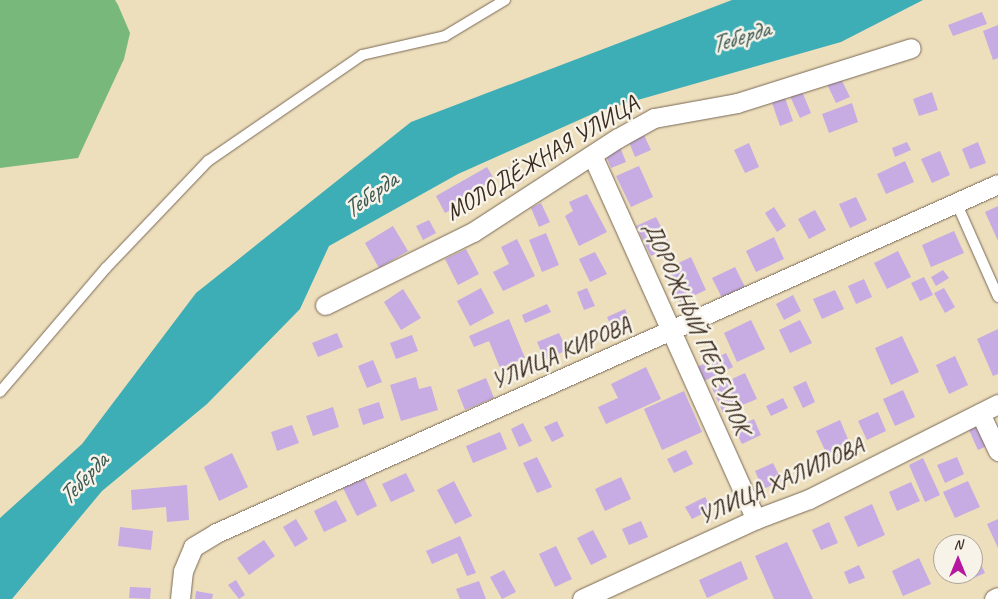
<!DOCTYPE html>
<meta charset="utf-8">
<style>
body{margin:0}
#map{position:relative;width:998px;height:599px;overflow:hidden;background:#eddebc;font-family:Caveat,sans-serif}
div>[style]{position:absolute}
.forest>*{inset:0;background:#78b87a}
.water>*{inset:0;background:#3daeb6}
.building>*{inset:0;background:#c6ace2}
.roads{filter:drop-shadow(0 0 1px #796955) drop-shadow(0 0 1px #796955)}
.service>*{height:10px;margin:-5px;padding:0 5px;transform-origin:5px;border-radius:5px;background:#fff}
.minor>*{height:19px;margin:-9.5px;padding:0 9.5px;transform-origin:9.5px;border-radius:9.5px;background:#fff}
span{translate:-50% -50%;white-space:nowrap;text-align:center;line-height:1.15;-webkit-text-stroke:5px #f7f3e8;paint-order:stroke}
.street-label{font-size:24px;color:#3b2a1e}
.water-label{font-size:25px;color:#3c5853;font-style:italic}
.north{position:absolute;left:933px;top:534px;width:50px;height:50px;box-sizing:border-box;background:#f7f3e8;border:1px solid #aca397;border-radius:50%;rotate:0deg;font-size:14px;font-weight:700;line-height:20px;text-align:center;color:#3b2a1e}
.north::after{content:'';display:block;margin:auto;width:18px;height:22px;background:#b5179e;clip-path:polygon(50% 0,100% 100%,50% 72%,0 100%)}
</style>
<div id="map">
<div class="forest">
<div style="clip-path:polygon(0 0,115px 0,118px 5px,130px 33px,124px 59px,78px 158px,0 168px)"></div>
</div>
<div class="water">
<div style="clip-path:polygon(732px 0,923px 0,841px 42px,599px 111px,458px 174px,329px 246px,300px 309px,207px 404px,102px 491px,12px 599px,0 599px,0 518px,82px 444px,196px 293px,411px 122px)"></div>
</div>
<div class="building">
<div style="clip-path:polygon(982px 12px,987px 24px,953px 36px,948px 25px)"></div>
<div style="clip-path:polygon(998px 25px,998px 58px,993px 60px,983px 31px)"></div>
<div style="clip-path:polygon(838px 73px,850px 97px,836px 103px,825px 80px)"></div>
<div style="clip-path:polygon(801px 89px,811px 113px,800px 118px,789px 94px)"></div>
<div style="clip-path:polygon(932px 92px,938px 110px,919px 116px,913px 99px)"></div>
<div style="clip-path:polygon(784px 95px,793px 121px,780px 126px,771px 100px)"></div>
<div style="clip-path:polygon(852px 103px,858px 122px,829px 133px,822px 114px)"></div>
<div style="clip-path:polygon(644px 135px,651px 150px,635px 157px,629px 142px)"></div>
<div style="clip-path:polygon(907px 142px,911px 150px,895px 157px,892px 148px)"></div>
<div style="clip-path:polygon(978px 142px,986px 163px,970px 169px,962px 149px)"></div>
<div style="clip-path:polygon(749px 143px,759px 167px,745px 173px,734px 150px)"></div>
<div style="clip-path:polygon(620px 147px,626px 162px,611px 168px,605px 153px)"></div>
<div style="clip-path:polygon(940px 151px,950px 175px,932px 183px,921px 159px)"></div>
<div style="clip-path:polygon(905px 161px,914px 182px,886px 194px,877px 174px)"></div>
<div style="clip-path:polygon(516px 164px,524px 181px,508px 189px,499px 172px)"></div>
<div style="clip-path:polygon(639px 166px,653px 197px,631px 207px,616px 176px)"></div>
<div style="clip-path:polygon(487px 167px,497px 184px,445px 213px,436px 196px)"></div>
<div style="clip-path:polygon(587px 194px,607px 232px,579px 246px,565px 216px,573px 211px,569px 202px)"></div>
<div style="clip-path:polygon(856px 197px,867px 220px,850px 228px,839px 204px)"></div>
<div style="clip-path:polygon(541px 203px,550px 222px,539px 227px,531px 208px)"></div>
<div style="clip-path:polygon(998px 206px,998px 241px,985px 212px)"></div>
<div style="clip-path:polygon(774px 207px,786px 226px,777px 232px,765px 213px)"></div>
<div style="clip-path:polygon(815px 210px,826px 230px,809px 239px,798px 219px)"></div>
<div style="clip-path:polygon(656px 217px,671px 246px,651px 256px,636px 226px)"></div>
<div style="clip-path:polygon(429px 220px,436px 233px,423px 240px,416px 226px)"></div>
<div style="clip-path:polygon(393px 226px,408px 251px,379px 268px,365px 243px)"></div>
<div style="clip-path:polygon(954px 231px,964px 253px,931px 267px,922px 245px)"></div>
<div style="clip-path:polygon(546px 233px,559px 265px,542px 272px,529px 240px)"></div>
<div style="clip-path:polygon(774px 237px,784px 259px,756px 272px,746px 251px)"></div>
<div style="clip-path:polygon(517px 239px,535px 276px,503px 291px,493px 272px,509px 264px,501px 247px)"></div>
<div style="clip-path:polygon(466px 249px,479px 274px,458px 285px,445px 259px)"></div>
<div style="clip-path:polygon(898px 251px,911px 277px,887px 289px,874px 263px)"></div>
<div style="clip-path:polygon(595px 252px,607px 274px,590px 282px,579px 259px)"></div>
<div style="clip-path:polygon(691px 257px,706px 290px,680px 302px,664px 270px)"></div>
<div style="clip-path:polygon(735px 267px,745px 287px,722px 298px,712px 278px)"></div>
<div style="clip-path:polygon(943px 270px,949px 278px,936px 286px,931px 277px)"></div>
<div style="clip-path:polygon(924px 277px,933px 295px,920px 301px,911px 283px)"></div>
<div style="clip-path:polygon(864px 279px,872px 297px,856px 304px,848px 286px)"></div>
<div style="clip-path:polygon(481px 288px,494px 313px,470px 326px,457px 301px)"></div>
<div style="clip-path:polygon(587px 288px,595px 306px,584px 310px,577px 292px)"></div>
<div style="clip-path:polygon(944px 288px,955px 307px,945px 313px,934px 293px)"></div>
<div style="clip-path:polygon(403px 289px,421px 318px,401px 330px,384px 302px)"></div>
<div style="clip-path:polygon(835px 290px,844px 309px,822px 319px,813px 299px)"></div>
<div style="clip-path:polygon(793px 295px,801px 311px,784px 320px,776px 304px)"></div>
<div style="clip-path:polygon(547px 304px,551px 312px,525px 323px,522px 315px)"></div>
<div style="clip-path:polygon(625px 309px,632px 326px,614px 334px,607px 317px)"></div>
<div style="clip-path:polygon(509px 319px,525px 358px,500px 368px,489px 341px,474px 347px,469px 336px)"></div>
<div style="clip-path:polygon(751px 320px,765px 349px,737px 362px,724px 333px)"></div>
<div style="clip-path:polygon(800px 320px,812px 343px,790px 353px,779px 330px)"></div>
<div style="clip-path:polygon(998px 329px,998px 374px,993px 376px,977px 339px)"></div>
<div style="clip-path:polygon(337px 333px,343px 347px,318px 357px,312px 343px)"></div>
<div style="clip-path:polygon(559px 333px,567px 350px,545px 360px,537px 342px)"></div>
<div style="clip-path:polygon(412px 335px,418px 351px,396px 359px,390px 343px)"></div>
<div style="clip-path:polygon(902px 336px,919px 372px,891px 385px,875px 348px)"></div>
<div style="clip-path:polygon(726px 353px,733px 367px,704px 381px,697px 367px)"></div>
<div style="clip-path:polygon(955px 356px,968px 385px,949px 394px,936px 365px)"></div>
<div style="clip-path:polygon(373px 360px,382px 382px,367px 388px,358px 366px)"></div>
<div style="clip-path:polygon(646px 367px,661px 399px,606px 424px,598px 407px,618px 398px,611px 384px)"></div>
<div style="clip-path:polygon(745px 373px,757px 399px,723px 413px,712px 388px)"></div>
<div style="clip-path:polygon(416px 377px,419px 389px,431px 386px,438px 410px,401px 421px,390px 385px)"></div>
<div style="clip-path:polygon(486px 378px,494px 398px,465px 410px,457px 390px)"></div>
<div style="clip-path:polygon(806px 381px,815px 402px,803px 408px,793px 387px)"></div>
<div style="clip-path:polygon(903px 390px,915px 417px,895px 426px,883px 399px)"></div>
<div style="clip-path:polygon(684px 391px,702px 432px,662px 450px,644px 409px)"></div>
<div style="clip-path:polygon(783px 398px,788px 408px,771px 416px,766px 406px)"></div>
<div style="clip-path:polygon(379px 402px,384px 418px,363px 425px,358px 409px)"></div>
<div style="clip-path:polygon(333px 407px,339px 427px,313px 436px,306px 416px)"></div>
<div style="clip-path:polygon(878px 412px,886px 431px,867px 440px,858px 421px)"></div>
<div style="clip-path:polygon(754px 419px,761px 435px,742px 444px,734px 428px)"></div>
<div style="clip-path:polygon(840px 420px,853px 451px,830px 461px,816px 431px)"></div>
<div style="clip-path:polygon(557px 421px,564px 436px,552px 442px,544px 427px)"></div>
<div style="clip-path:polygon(523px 423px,532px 441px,519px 447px,511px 429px)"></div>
<div style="clip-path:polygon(292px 425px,299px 443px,277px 451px,271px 432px)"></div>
<div style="clip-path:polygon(978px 426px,987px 446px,978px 450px,969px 430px)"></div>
<div style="clip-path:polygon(500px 432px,507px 449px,473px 463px,466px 446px)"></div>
<div style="clip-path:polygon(686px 450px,693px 464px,674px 473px,667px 459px)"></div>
<div style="clip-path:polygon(232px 453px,248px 487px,219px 501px,204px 467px)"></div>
<div style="clip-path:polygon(537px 457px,552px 487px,537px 493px,523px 463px)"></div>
<div style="clip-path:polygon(957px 457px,964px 474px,945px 483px,937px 465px)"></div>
<div style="clip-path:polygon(923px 458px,940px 495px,925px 502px,909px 465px)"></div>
<div style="clip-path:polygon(773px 463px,782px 481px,763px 489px,755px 471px)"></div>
<div style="clip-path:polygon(406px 473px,415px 491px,391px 502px,382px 484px)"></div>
<div style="clip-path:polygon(621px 477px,631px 499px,605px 511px,595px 489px)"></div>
<div style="clip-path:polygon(364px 478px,377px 506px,357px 516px,343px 488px)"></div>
<div style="clip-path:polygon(454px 481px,472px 516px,455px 524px,437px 490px)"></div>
<div style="clip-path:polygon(968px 481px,980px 507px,955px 518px,943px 492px)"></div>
<div style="clip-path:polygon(911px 482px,920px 501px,897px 511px,889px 492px)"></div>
<div style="clip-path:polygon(187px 485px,189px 520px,167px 522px,166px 507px,132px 510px,131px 490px)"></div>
<div style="clip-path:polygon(705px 497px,712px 509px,692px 519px,685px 507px)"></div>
<div style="clip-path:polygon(336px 500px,347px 521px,324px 532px,314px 511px)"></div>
<div style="clip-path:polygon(872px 504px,885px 535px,858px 547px,844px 517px)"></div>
<div style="clip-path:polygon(296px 519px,308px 539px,295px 547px,283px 527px)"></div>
<div style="clip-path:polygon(998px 519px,998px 548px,987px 524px)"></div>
<div style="clip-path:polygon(641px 521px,648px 537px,629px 545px,622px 529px)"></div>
<div style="clip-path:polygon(829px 522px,838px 543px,821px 550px,812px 530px)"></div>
<div style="clip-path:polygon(120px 527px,153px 531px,151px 550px,118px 546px)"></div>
<div style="clip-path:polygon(593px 530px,607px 557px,591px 565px,577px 538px)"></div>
<div style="clip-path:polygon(460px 536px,476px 573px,467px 576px,457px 553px,432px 564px,426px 551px)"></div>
<div style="clip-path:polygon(264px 540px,275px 556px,249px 575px,237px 558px)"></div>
<div style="clip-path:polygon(787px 542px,813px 599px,774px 599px,755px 556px)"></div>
<div style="clip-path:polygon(556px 546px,572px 579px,555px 587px,539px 554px)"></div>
<div style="clip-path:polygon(973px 547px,985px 573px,967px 581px,964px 574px,973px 574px)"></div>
<div style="clip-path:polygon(919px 558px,931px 584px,903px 596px,892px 571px)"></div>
<div style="clip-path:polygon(741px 561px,748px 579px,707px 598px,699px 580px)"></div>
<div style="clip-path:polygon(859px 565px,865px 578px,849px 584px,844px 572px)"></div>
<div style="clip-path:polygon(504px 570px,516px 592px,502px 599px,490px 577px)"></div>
<div style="clip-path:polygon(236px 580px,245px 595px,239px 599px,228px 585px)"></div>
<div style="clip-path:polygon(479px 581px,486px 599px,460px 599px,456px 589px)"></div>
<div style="clip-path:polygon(130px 587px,151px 588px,150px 599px,129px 598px)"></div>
<div style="clip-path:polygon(196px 591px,213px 594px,212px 599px,195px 599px)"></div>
</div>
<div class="roads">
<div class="service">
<div style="left:956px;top:202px;width:104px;rotate:66.1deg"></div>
<div style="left:0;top:392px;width:163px;rotate:-49.5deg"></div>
<div style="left:106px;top:268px;width:148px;rotate:-46.4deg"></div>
<div style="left:208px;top:161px;width:187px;rotate:-34.5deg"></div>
<div style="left:362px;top:55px;width:85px;rotate:-12.9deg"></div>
<div style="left:445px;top:36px;width:70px;rotate:-31deg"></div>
</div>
<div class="minor">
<div style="left:593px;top:157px;width:397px;rotate:65.8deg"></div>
<div style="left:325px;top:305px;width:165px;rotate:-26.3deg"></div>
<div style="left:473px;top:232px;width:173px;rotate:-33deg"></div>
<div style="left:618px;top:138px;width:41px;rotate:-29.1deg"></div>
<div style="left:654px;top:118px;width:84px;rotate:-10.2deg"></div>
<div style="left:737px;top:103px;width:182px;rotate:-17.5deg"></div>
<div style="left:980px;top:413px;width:42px;rotate:64.7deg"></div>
<div style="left:180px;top:599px;width:28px;rotate:-84deg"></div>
<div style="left:183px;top:571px;width:26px;rotate:-67deg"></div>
<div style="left:193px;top:547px;width:27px;rotate:-31deg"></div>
<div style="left:216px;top:533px;width:856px;rotate:-24.05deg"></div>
<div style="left:582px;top:599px;width:192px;rotate:-24.7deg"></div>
<div style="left:756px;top:519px;width:57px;rotate:-20.7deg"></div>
<div style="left:809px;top:499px;width:212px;rotate:-26.7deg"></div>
<div style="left:994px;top:599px;width:4px;rotate:-27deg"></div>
</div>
</div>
<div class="street-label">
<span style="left:542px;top:158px;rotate:-31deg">МОЛОДЁЖНАЯ УЛИЦА</span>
<span style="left:697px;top:328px;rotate:66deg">ДОРОЖНЫЙ ПЕРЕУЛОК</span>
<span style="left:561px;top:353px;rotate:-23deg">УЛИЦА КИРОВА</span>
<span style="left:781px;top:481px;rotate:-24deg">УЛИЦА ХАЛИЛОВА</span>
</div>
<div class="water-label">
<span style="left:740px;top:37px;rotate:-17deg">Теберда</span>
<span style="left:370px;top:195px;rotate:-36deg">Теберда</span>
<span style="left:83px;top:479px;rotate:-47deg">Теберда</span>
</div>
<div class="north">N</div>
</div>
